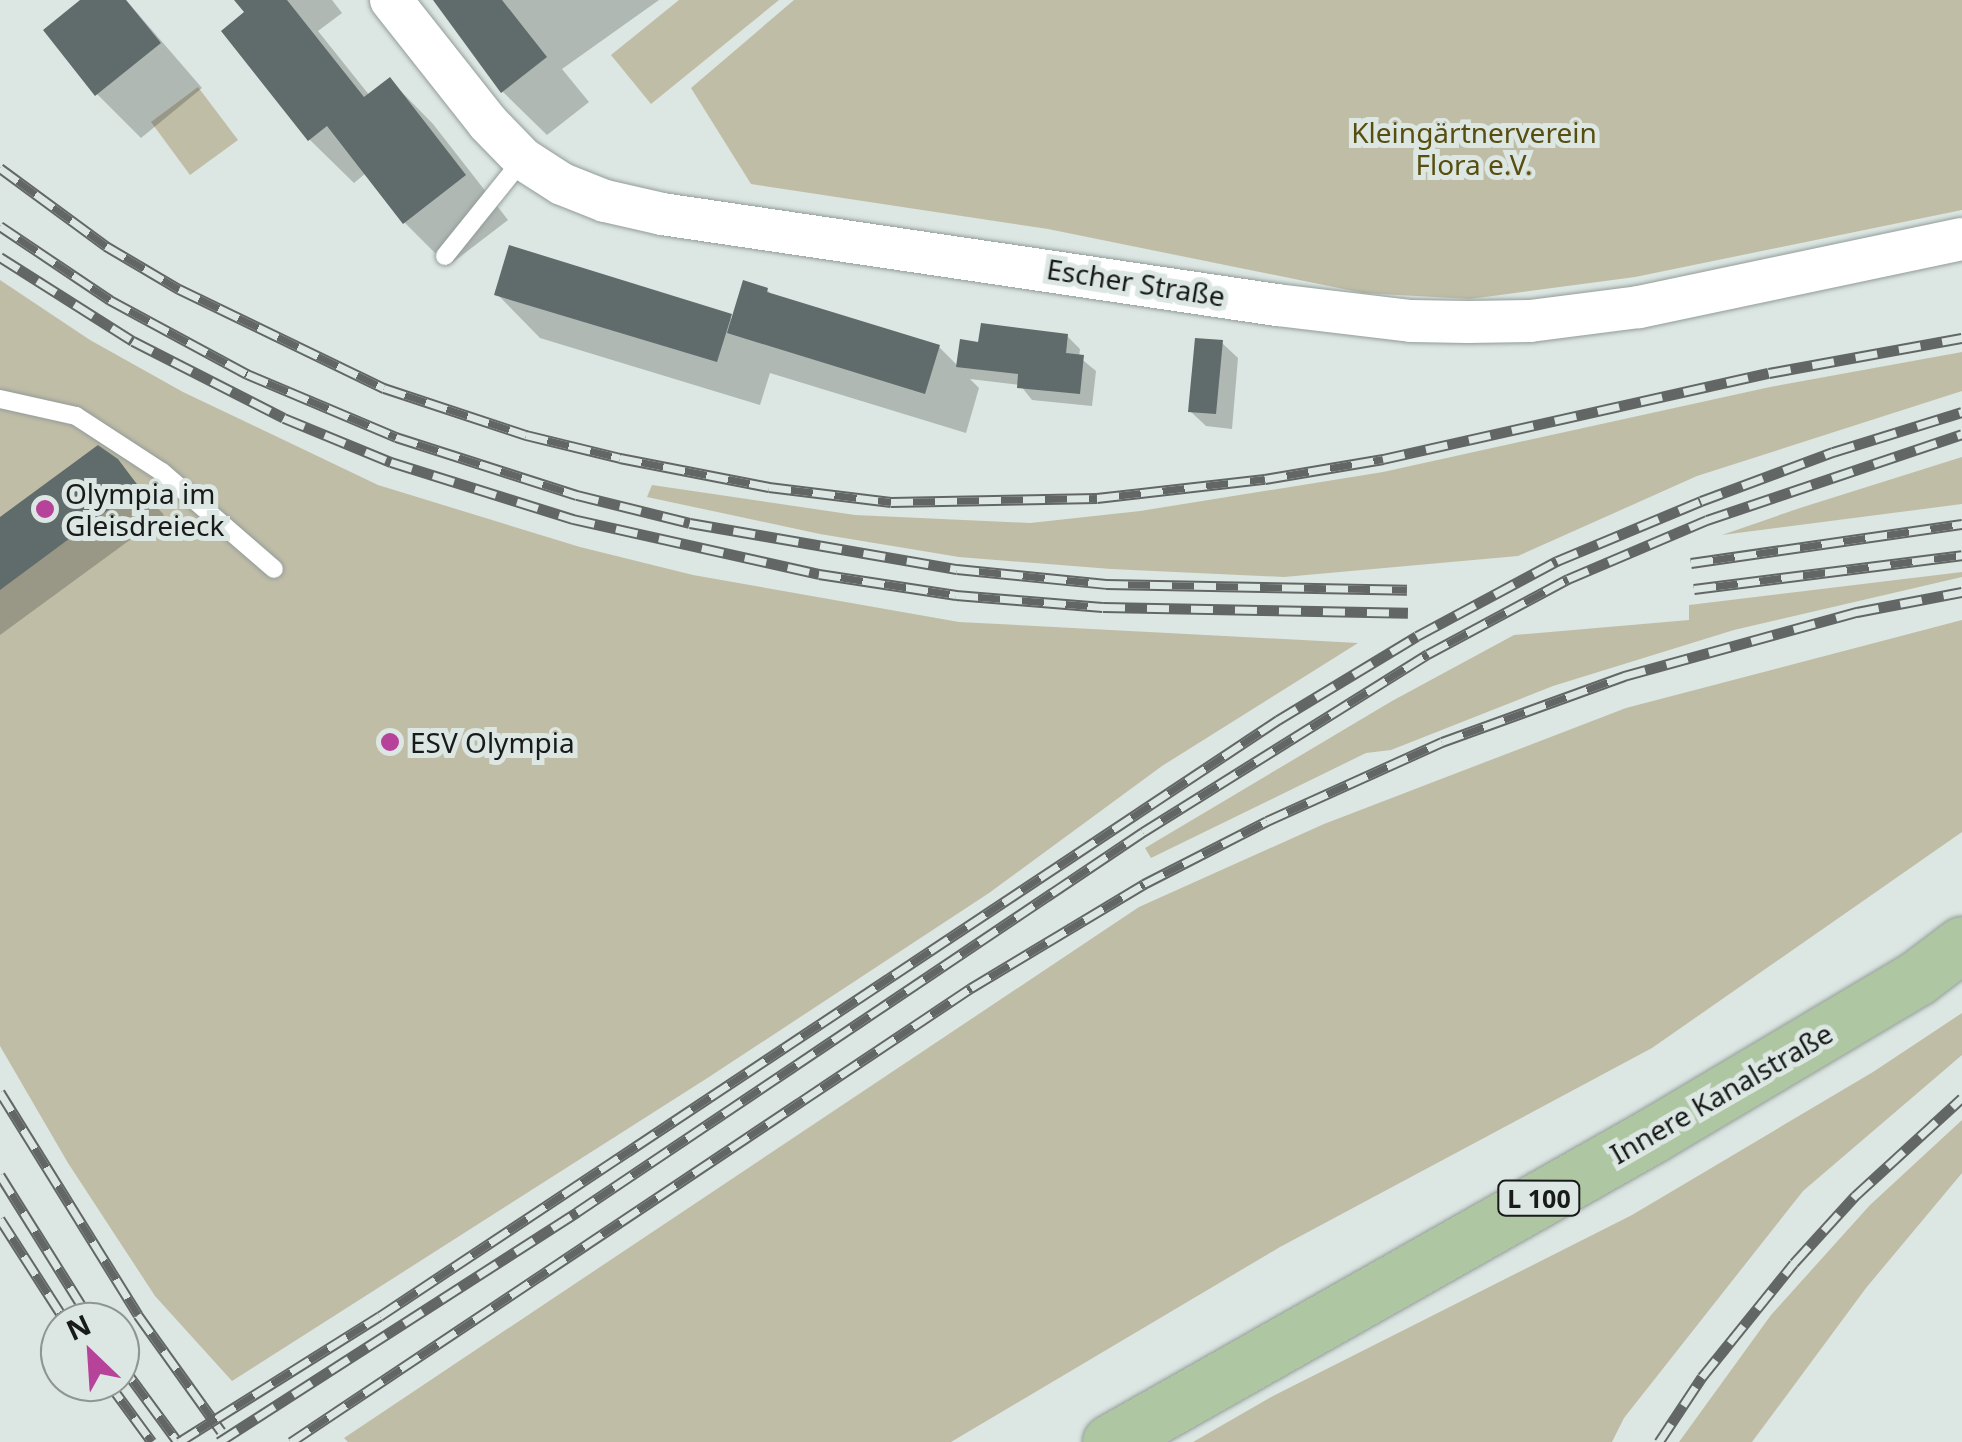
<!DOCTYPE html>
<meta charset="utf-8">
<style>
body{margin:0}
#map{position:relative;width:1962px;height:1442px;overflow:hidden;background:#dce6e2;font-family:"Noto Sans",sans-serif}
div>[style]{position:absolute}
.green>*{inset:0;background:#c0bda7}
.shadow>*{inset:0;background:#0003}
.building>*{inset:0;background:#606b6b}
.roads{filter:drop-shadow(0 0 2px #929c98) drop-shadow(0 0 2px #929c98)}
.service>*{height:18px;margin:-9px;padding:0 9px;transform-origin:9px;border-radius:9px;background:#fff}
.tertiary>*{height:42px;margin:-21px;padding:0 21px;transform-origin:21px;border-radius:21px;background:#fff}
.primary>*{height:55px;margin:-27.5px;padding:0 27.5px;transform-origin:27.5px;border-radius:27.5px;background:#aec6a1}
.rail>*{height:11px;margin-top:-5.5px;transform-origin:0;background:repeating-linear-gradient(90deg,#dce6e2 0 22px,#626765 0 44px);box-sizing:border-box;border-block:2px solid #626765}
.dots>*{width:28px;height:28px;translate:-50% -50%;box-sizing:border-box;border:5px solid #dce6e2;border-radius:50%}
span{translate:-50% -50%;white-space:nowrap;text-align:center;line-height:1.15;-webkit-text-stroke:10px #dce6e2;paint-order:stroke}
.shield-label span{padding:2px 8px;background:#dce6e2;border:2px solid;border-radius:8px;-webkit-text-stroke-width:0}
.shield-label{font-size:25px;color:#181b1a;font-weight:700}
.park-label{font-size:28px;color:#574e10}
.street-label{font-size:28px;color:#181b1a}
.poi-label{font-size:28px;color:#181b1a}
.left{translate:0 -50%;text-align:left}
.north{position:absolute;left:40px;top:1302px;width:100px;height:100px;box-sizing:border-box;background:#dce6e2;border:2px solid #8e9592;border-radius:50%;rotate:335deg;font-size:28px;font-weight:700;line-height:40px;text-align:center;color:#181b1a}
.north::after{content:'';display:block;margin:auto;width:35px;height:45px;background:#b6429a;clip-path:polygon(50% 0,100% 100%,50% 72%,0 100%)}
</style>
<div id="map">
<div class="green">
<div style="clip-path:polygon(679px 0,779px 0,651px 104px,611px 55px)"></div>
<div style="clip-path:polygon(794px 0,1962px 0,1962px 210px,1635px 277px,1470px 299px,1363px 293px,1048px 229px,751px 184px,691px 88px)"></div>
<div style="clip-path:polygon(198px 87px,238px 140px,190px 175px,151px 122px)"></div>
<div style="clip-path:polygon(0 280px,90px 340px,183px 392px,378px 485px,580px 547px,693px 575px,959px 622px,1358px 643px,1162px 766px,989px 893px,709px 1077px,232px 1381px,155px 1296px,68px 1163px,0 1046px)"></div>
<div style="clip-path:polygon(1962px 352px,1962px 391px,1697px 476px,1518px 556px,1284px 577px,1111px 569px,959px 557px,820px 534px,647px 497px,652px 485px,855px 515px,1030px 523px,1140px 511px,1383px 472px,1770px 387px)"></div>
<div style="clip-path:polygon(1962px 457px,1962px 504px,1722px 535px,1800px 508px)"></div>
<div style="clip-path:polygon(1962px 572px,1962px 577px,1734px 630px,1553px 686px,1391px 750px,1366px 753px,1151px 858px,1145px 848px,1392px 701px,1514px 635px,1689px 620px,1689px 605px)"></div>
<div style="clip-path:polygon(1962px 620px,1962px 832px,1652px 1048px,1280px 1247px,951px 1442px,348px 1442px,344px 1438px,1139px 907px,1324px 824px,1626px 708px)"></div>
<div style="clip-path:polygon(1962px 1013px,1962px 1055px,1803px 1191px,1624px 1418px,1612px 1442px,1193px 1442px,1273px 1396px,1632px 1215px,1873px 1072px)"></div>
<div style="clip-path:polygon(1962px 1120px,1962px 1173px,1866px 1288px,1752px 1442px,1679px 1442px,1771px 1315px,1870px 1205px)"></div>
</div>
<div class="shadow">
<div style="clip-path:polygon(85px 0,126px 0,202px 88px,141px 138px,97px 94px)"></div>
<div style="clip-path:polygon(238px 0,332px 0,342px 13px,318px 31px,370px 96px,390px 80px,433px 124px,508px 220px,448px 266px,405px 223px,366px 173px,354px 183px,310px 140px,225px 31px,248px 13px)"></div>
<div style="clip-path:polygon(437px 0,659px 0,562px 69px,589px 102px,547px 135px,503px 92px)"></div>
<div style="clip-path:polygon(767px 290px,774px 297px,939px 347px,959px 367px,980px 344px,1067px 336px,1080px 349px,1079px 357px,1096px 371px,1092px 406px,1032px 400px,1020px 385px,970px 379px,979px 388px,966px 433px,770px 373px,760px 405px,540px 338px,497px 294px,733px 319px)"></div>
<div style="clip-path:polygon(1222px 343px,1238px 358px,1232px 429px,1206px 426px,1190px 411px)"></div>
<div style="clip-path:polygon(117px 461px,164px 515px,0 635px,0 520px)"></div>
</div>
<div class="building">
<div style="clip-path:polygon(80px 0,126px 0,161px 43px,95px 96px,43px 30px)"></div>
<div style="clip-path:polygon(234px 0,287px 0,364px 97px,390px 77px,466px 175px,403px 224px,327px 126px,308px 141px,221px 31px,244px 12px)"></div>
<div style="clip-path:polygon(433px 0,502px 0,547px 57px,501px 93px)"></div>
<div style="clip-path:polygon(509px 245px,732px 314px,717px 362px,494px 295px)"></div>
<div style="clip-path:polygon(743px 280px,768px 288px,767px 292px,940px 345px,925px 394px,727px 333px)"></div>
<div style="clip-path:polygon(981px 323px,1068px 334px,1066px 353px,1084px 355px,1080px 394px,1017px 388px,1018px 374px,956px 367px,960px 339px,978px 342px)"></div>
<div style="clip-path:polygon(1195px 338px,1223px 340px,1216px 414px,1188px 412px)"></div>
<div style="clip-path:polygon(98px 445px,118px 459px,139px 487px,0 590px,0 517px)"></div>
</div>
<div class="roads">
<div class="service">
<div style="left:445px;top:256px;width:124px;rotate:-51.2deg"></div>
<div style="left:0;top:399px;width:78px;rotate:12.6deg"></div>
<div style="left:76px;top:416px;width:103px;rotate:33.1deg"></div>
<div style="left:162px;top:472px;width:148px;rotate:40.9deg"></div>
</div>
<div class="tertiary">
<div style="left:391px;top:0;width:157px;rotate:51.7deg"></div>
<div style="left:488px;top:123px;width:50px;rotate:45.8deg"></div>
<div style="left:523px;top:159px;width:46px;rotate:32.7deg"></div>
<div style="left:562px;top:184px;width:46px;rotate:21.6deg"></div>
<div style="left:605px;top:201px;width:58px;rotate:12.8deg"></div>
<div style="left:662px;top:214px;width:622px;rotate:8.42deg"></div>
<div style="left:1277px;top:305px;width:135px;rotate:6.8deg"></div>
<div style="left:1411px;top:321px;width:57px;rotate:1deg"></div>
<div style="left:1468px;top:322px;width:62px;rotate:-0.9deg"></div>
<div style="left:1530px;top:321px;width:110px;rotate:-7.3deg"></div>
<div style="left:1639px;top:307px;width:330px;rotate:-11.9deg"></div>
</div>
<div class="primary">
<div style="left:1110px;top:1442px;width:622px;rotate:-29.49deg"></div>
<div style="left:1651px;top:1136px;width:309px;rotate:-30.7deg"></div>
<div style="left:1917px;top:978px;width:56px;rotate:-37.1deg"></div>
</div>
</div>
<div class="rail">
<div style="left:0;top:168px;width:132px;rotate:36.3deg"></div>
<div style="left:106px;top:246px;width:85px;rotate:30.5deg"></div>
<div style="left:179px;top:289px;width:228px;rotate:25.8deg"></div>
<div style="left:384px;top:388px;width:150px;rotate:18.3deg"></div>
<div style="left:526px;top:435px;width:97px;rotate:13.7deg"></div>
<div style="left:620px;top:458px;width:152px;rotate:11deg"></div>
<div style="left:769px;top:487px;width:123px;rotate:7deg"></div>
<div style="left:891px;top:502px;width:206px;rotate:-1.1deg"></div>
<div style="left:1097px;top:498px;width:169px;rotate:-6.5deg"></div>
<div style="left:1265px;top:479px;width:120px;rotate:-9.6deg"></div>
<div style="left:1383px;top:459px;width:395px;rotate:-12.6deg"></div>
<div style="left:1769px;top:373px;width:196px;rotate:-10.3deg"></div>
<div style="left:0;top:226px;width:133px;rotate:33.9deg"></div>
<div style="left:110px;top:300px;width:156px;rotate:28.4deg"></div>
<div style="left:247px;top:374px;width:162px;rotate:22.9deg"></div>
<div style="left:396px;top:437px;width:190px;rotate:17.8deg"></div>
<div style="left:577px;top:495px;width:116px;rotate:13.9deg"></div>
<div style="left:690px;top:523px;width:271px;rotate:9.8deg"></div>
<div style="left:957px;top:569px;width:150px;rotate:5.7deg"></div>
<div style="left:1106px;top:584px;width:301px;rotate:1.1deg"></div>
<div style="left:0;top:257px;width:157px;rotate:32.3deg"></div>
<div style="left:133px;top:341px;width:169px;rotate:27deg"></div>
<div style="left:284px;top:418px;width:116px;rotate:22.4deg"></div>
<div style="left:391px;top:462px;width:191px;rotate:17.4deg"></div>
<div style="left:573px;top:519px;width:252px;rotate:12.6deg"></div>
<div style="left:819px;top:574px;width:139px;rotate:8.7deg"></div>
<div style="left:956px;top:595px;width:147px;rotate:4.7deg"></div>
<div style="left:1103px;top:607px;width:305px;rotate:1.1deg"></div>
<div style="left:1691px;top:563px;width:274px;rotate:-8.2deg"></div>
<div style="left:1694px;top:589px;width:270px;rotate:-7.2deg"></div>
<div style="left:0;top:1092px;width:262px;rotate:58.2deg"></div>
<div style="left:138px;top:1315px;width:143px;rotate:54.4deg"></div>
<div style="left:0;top:1175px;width:173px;rotate:58deg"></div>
<div style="left:0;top:1219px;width:122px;rotate:57.3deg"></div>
<div style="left:120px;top:1363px;width:98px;rotate:53.7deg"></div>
<div style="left:108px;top:1382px;width:74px;rotate:53.7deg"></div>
<div style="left:179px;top:1442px;width:237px;rotate:-32.1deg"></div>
<div style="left:380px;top:1316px;width:1078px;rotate:-33.57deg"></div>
<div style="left:1278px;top:720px;width:162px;rotate:-31.1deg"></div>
<div style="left:1417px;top:636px;width:159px;rotate:-28.2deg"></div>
<div style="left:1557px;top:561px;width:156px;rotate:-22.6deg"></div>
<div style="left:1701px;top:501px;width:141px;rotate:-20.4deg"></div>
<div style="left:1833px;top:452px;width:135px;rotate:-17.2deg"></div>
<div style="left:219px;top:1442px;width:426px;rotate:-32.7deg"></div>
<div style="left:577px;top:1212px;width:682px;rotate:-33.88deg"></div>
<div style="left:1143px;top:832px;width:336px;rotate:-32deg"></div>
<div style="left:1428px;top:654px;width:159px;rotate:-28.2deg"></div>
<div style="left:1568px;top:579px;width:151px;rotate:-23deg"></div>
<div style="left:1707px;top:520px;width:269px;rotate:-18.6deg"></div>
<div style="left:291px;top:1442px;width:818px;rotate:-33.73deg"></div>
<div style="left:971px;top:988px;width:202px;rotate:-31deg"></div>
<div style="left:1144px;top:884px;width:138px;rotate:-27.1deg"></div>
<div style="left:1267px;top:821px;width:192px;rotate:-24.3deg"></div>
<div style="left:1442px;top:742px;width:194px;rotate:-19.9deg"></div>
<div style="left:1624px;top:676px;width:242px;rotate:-15.4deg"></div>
<div style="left:1857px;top:612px;width:107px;rotate:-10.8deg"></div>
<div style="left:1659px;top:1442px;width:78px;rotate:-56.5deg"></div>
<div style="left:1702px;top:1377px;width:146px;rotate:-51.1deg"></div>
<div style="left:1794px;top:1263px;width:91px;rotate:-47.7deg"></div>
<div style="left:1855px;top:1196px;width:145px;rotate:-42.5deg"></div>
</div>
<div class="dots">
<div style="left:45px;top:509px;background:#b6429a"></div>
<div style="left:390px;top:742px;background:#b6429a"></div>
</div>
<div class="shield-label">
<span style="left:1539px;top:1198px">L 100</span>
</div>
<div class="park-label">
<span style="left:1474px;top:148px">Kleingärtnerverein<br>Flora e.V.</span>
</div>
<div class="street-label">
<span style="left:1136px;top:282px;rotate:9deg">Escher Straße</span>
<span style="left:1721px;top:1093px;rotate:-30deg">Innere Kanalstraße</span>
</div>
<div class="poi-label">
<span class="left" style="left:65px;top:509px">Olympia im<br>Gleisdreieck</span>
<span class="left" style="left:410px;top:742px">ESV Olympia</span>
</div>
<div class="north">N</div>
</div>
